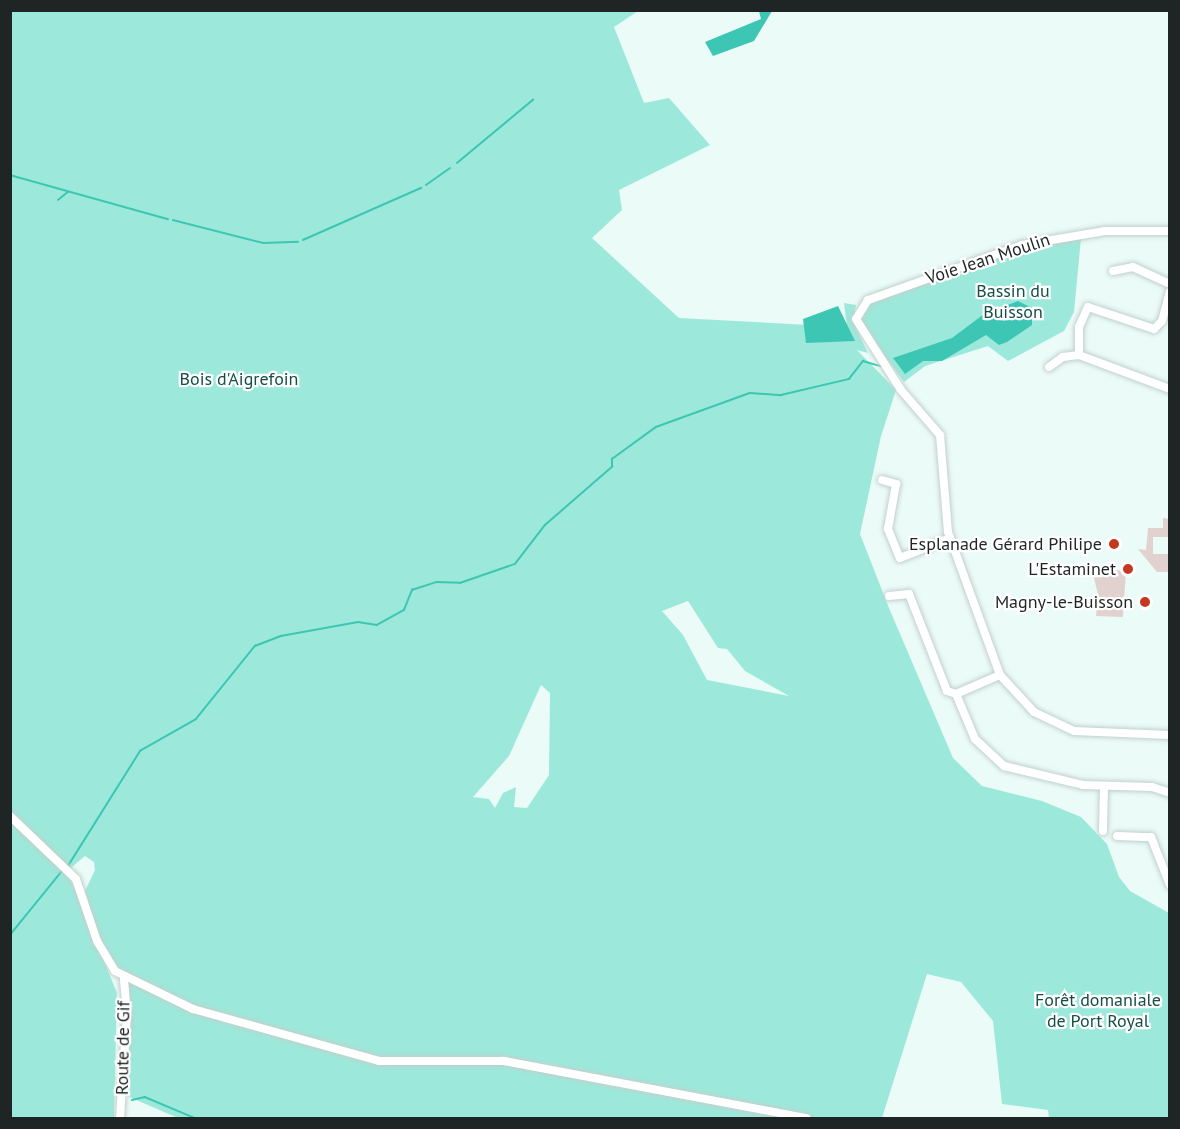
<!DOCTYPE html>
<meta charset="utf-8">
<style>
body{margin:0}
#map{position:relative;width:1180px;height:1129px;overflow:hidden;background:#ebfbf7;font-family:"PT Sans",sans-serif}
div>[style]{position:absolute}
.green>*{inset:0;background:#9ce9db}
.water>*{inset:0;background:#3dc6b3}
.stream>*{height:1.5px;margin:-0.75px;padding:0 0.75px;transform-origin:0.75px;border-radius:0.75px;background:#3dc6b3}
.building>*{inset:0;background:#e1d2cf}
.roads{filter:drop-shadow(0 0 2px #c1d0cd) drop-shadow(0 0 2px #c1d0cd)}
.minor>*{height:8px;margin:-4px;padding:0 4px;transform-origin:4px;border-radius:4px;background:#fff}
.dots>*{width:16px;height:16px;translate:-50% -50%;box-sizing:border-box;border:3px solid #fff;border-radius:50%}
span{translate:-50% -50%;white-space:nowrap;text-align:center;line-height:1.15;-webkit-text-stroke:4.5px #fff;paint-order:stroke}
.street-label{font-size:18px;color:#1f2524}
.park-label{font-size:18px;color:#154e46}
.poi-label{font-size:18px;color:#1f2524}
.right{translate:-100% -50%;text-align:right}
.frame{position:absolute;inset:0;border:12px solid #1f2524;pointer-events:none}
</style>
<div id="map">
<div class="green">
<div style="clip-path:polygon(evenodd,10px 11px,638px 11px,614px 27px,644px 103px,669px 98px,710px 145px,619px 190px,622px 210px,592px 238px,679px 318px,847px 327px,844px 303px,856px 305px,853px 322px,868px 353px,857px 350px,896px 390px,881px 436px,860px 534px,889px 608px,953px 758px,982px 786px,1042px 801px,1081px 817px,1107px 844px,1119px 877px,1130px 891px,1169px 913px,1169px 1118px,1049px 1118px,1048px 1110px,1002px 1104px,993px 1021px,961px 982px,927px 974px,882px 1118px,178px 1118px,127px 1096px,130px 1001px,101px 943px,85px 891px,95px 870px,94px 862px,85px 856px,67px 871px,117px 993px,114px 1118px,11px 1118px,10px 11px,688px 601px,718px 648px,727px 649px,745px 671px,789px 696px,707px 680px,683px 635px,662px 611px,688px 601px,10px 11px,541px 685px,550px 693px,549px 775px,527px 808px,514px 807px,516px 787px,503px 793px,495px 808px,489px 799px,473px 797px,509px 756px,541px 685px)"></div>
<div style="clip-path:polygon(1081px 238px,1074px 312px,1064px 331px,1008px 361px,988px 346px,925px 366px,904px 382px,859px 321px,867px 304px,1003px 254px)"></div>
</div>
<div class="water">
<div style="clip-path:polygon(759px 11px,772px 11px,754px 41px,713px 56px,705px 42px,761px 19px)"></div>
<div style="clip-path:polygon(1018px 301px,1032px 308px,1032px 325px,1007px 342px,999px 345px,986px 335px,942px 361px,923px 361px,905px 374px,893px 358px,952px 338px,984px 314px)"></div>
<div style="clip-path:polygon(838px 306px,855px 341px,806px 343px,803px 319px)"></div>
</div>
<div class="stream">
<div style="left:457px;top:163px;width:99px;rotate:-39.7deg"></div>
<div style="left:10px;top:175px;width:164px;rotate:15.6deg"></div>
<div style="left:426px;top:185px;width:29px;rotate:-35deg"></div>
<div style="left:58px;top:200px;width:13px;rotate:-39deg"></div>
<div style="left:173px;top:220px;width:93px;rotate:14.3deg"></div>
<div style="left:263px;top:243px;width:35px;rotate:-2deg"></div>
<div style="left:303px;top:240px;width:129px;rotate:-23.8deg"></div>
<div style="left:68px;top:866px;width:136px;rotate:-57.9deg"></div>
<div style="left:140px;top:751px;width:64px;rotate:-29.7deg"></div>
<div style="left:196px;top:719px;width:94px;rotate:-51.1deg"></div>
<div style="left:255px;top:646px;width:28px;rotate:-21deg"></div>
<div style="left:281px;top:636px;width:78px;rotate:-10.3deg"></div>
<div style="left:358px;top:622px;width:19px;rotate:9deg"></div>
<div style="left:377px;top:625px;width:31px;rotate:-29deg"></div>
<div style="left:404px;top:610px;width:22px;rotate:-68deg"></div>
<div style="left:412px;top:590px;width:25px;rotate:-18deg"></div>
<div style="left:436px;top:582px;width:24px;rotate:2deg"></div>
<div style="left:460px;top:583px;width:58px;rotate:-19.1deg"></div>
<div style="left:515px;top:564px;width:49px;rotate:-52.4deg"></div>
<div style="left:545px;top:525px;width:89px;rotate:-40.9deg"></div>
<div style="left:612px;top:467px;width:8px;rotate:-90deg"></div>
<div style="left:612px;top:459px;width:54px;rotate:-36deg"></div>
<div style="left:656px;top:427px;width:100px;rotate:-19.9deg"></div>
<div style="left:750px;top:393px;width:31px;rotate:4deg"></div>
<div style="left:781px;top:395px;width:70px;rotate:-13.2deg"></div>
<div style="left:849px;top:379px;width:23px;rotate:-52deg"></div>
<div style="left:863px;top:361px;width:18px;rotate:16deg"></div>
<div style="left:10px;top:935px;width:82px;rotate:-50.9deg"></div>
<div style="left:132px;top:1100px;width:13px;rotate:-13deg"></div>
<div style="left:145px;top:1097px;width:54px;rotate:22.8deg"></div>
</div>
<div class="building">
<div style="clip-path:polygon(1163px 518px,1170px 519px,1170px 537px,1153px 537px,1153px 554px,1170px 554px,1170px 572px,1157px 572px,1138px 549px,1146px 550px,1148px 528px,1163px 528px)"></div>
<div style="clip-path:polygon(1097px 568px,1126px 571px,1123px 617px,1096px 616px,1097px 607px,1101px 607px,1094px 578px)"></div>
</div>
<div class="roads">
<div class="minor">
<div style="left:1170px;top:231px;width:65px;rotate:180deg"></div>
<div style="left:1105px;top:231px;width:84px;rotate:170.4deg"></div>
<div style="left:1022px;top:245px;width:164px;rotate:160.3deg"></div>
<div style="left:868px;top:300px;width:22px;rotate:122deg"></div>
<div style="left:856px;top:319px;width:84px;rotate:57.6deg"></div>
<div style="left:901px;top:390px;width:60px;rotate:49.1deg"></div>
<div style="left:940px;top:435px;width:97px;rotate:85.3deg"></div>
<div style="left:948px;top:532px;width:152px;rotate:70deg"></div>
<div style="left:1000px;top:675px;width:50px;rotate:47.4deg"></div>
<div style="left:1034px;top:712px;width:44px;rotate:25.4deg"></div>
<div style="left:1074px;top:731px;width:96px;rotate:2.4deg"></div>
<div style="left:1113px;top:271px;width:20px;rotate:-11deg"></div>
<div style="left:1133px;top:267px;width:41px;rotate:24.7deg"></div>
<div style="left:1079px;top:355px;width:28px;rotate:-90deg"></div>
<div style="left:1079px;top:327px;width:22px;rotate:-66deg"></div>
<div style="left:1088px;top:307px;width:70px;rotate:18.4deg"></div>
<div style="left:1154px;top:329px;width:11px;rotate:-45deg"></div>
<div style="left:1162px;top:321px;width:30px;rotate:-75deg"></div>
<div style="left:1049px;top:367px;width:17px;rotate:-36deg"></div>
<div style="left:1063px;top:357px;width:16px;rotate:-7deg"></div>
<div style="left:1079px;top:355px;width:97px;rotate:20.5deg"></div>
<div style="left:882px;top:480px;width:15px;rotate:16deg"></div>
<div style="left:896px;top:484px;width:46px;rotate:100.1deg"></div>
<div style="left:888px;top:529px;width:31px;rotate:68deg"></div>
<div style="left:900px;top:558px;width:54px;rotate:-21.8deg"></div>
<div style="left:889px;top:596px;width:20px;rotate:-6deg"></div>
<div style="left:909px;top:594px;width:104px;rotate:68.6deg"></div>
<div style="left:947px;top:691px;width:9px;rotate:18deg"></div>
<div style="left:956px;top:694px;width:49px;rotate:67.1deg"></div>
<div style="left:975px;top:739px;width:40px;rotate:43deg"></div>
<div style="left:1004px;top:766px;width:81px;rotate:13.5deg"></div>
<div style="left:1083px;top:785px;width:69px;rotate:1.7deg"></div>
<div style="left:1152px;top:787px;width:19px;rotate:18deg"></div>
<div style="left:956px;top:694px;width:48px;rotate:-23.4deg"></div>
<div style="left:10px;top:816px;width:91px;rotate:43.7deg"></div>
<div style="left:76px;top:879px;width:65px;rotate:71.3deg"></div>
<div style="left:97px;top:941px;width:35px;rotate:59deg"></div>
<div style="left:115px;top:971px;width:87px;rotate:26deg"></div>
<div style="left:193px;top:1009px;width:193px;rotate:15.6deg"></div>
<div style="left:379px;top:1061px;width:125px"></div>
<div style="left:504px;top:1061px;width:308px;rotate:10.7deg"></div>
<div style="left:1103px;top:831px;width:45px;rotate:-88.7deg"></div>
<div style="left:1117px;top:836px;width:34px;rotate:2deg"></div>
<div style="left:1151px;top:837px;width:52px;rotate:68.4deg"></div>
<div style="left:120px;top:1118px;width:104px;rotate:-86.1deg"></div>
<div style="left:127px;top:1014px;width:36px;rotate:-95deg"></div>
</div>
</div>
<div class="dots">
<div style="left:1114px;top:544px;background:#c43822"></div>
<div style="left:1128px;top:569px;background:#c43822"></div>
<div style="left:1145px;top:602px;background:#c43822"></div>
</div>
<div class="street-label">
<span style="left:988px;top:259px;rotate:-18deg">Voie Jean Moulin</span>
<span style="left:123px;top:1048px;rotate:-89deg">Route de Gif</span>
</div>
<div class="park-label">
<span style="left:1013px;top:302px">Bassin du<br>Buisson</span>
<span style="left:239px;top:379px">Bois d'Aigrefoin</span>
<span style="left:1098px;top:1011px">Forêt domaniale<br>de Port Royal</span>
</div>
<div class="poi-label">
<span class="right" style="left:1102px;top:544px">Esplanade Gérard Philipe</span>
<span class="right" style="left:1116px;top:569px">L'Estaminet</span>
<span class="right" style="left:1133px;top:602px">Magny-le-Buisson</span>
</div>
<div class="frame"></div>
</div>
